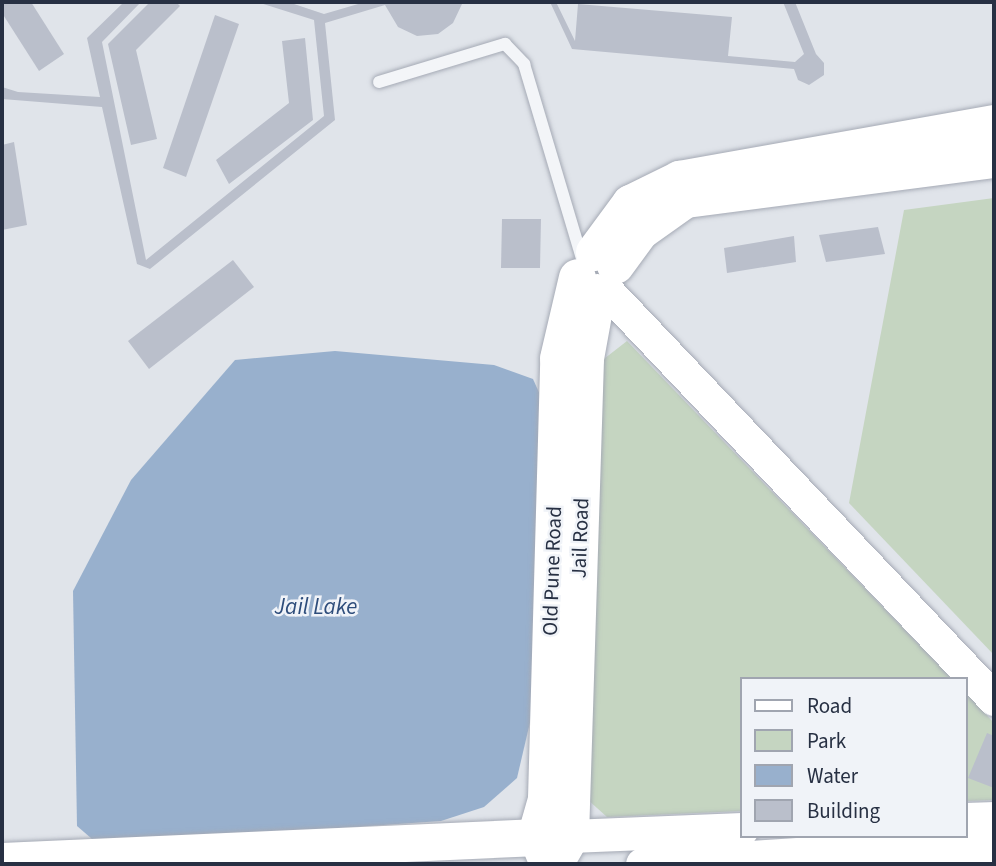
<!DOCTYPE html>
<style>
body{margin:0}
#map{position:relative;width:996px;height:866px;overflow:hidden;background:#e0e4ea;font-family:"Source Sans 3",sans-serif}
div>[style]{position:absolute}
.green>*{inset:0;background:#c5d5c1}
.water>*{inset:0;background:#98b0cd}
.building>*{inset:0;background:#babfcb}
.roads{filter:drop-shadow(0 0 2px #a5aab5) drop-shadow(0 0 2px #a5aab5)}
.service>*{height:12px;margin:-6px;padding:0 6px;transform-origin:6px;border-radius:6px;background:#f3f5f8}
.secondary>*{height:33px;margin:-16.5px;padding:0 16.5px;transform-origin:16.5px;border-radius:16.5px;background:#fff}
.primary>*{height:37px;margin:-18.5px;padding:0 18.5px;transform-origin:18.5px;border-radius:18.5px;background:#fff}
span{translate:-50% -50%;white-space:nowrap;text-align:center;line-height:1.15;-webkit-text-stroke:5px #f0f3f8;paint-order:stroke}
.street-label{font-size:21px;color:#273043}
.water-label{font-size:23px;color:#2e4d7b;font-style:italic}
.frame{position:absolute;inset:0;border:4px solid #273043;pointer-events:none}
.legend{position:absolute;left:740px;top:677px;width:228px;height:161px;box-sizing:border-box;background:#f0f3f8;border:2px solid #a0a5b0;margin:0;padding:9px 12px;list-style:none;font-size:21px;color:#273043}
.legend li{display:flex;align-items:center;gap:14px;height:35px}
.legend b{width:35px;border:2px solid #a0a5b0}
</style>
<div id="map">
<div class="green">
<div style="clip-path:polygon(994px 198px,994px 655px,849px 503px,904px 210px)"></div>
<div style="clip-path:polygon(627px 341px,952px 679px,742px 679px,742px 811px,607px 817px,587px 799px,600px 362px)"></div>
<div style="clip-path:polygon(966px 693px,994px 723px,994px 800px,966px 801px)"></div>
</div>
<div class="water">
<div style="clip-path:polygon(335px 351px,494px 365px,533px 379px,546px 408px,535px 701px,517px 778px,484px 807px,441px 821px,99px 845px,77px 826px,73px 591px,131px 480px,235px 360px)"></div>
</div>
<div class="building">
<div style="clip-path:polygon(2px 2px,31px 2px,64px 54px,39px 71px,2px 13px)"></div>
<div style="clip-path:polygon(124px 2px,141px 2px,102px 42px,146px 260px,324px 116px,314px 20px,257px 2px,288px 2px,324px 14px,365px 2px,462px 4px,453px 23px,438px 34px,417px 36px,398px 27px,385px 5px,325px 23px,335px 120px,150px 269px,137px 264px,102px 107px,2px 99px,2px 87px,18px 92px,100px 97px,87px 38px)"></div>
<div style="clip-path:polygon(150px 2px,176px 2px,180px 6px,136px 50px,157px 139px,131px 145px,108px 44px)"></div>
<div style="clip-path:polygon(550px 2px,556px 2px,575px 41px,578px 4px,732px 17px,728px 56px,795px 62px,804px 54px,783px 2px,795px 2px,816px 54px,824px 63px,824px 75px,809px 85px,798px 80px,794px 69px,572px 49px)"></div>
<div style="clip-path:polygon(215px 15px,239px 24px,186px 177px,163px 168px)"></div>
<div style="clip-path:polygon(305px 38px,313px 120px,229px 184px,216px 160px,289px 103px,282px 41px)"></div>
<div style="clip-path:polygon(14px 142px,27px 225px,2px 230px,2px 145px)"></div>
<div style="clip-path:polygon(502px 219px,541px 219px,540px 268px,501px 268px)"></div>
<div style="clip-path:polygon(878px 227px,885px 254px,826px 262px,819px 235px)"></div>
<div style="clip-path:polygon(794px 236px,796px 262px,727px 273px,724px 248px)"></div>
<div style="clip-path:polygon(233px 260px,254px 287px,149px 369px,128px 341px)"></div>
<div style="clip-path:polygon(987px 733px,994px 736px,994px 788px,968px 778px)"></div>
</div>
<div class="roads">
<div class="service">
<div style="left:379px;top:82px;width:132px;rotate:-16.8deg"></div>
<div style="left:505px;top:44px;width:28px;rotate:46deg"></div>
<div style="left:524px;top:64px;width:202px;rotate:73.4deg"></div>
</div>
<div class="secondary">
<div style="left:606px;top:290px;width:564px;rotate:46.51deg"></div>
<div style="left:966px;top:819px;width:28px;rotate:-2deg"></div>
<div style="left:570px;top:836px;width:172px;rotate:-2.3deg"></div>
<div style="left:642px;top:864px;width:229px;rotate:-3.7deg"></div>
<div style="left:871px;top:849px;width:123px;rotate:-0.9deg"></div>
</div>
<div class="primary">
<div style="left:594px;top:252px;width:61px;rotate:-53.7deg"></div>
<div style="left:630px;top:203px;width:55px;rotate:-26.1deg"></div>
<div style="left:679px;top:179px;width:320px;rotate:-10.1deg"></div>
<div style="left:615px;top:265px;width:42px;rotate:-53.7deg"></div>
<div style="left:640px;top:231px;width:55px;rotate:-35.4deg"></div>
<div style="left:685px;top:199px;width:312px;rotate:-7.4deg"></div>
<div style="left:2px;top:861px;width:559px;rotate:-2.57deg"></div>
<div style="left:548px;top:864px;width:32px;rotate:-112deg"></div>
<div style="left:536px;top:834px;width:37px;rotate:-74deg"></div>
<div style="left:546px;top:798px;width:440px;rotate:-88.4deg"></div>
<div style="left:558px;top:358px;width:83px;rotate:-76.8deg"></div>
<div style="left:554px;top:864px;width:32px;rotate:-60deg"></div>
<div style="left:570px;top:836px;width:478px;rotate:-88.2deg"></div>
<div style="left:585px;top:358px;width:67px;rotate:-79.7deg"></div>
</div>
</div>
<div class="street-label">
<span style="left:580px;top:538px;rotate:-88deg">Jail Road</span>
<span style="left:552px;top:571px;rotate:-88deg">Old Pune Road</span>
</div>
<div class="water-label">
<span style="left:316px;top:607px">Jail Lake</span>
</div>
<div class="frame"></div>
<ul class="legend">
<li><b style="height:9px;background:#fff"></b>Road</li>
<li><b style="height:19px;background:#c5d5c1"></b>Park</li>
<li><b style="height:19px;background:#98b0cd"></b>Water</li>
<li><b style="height:19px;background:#babfcb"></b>Building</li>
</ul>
</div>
